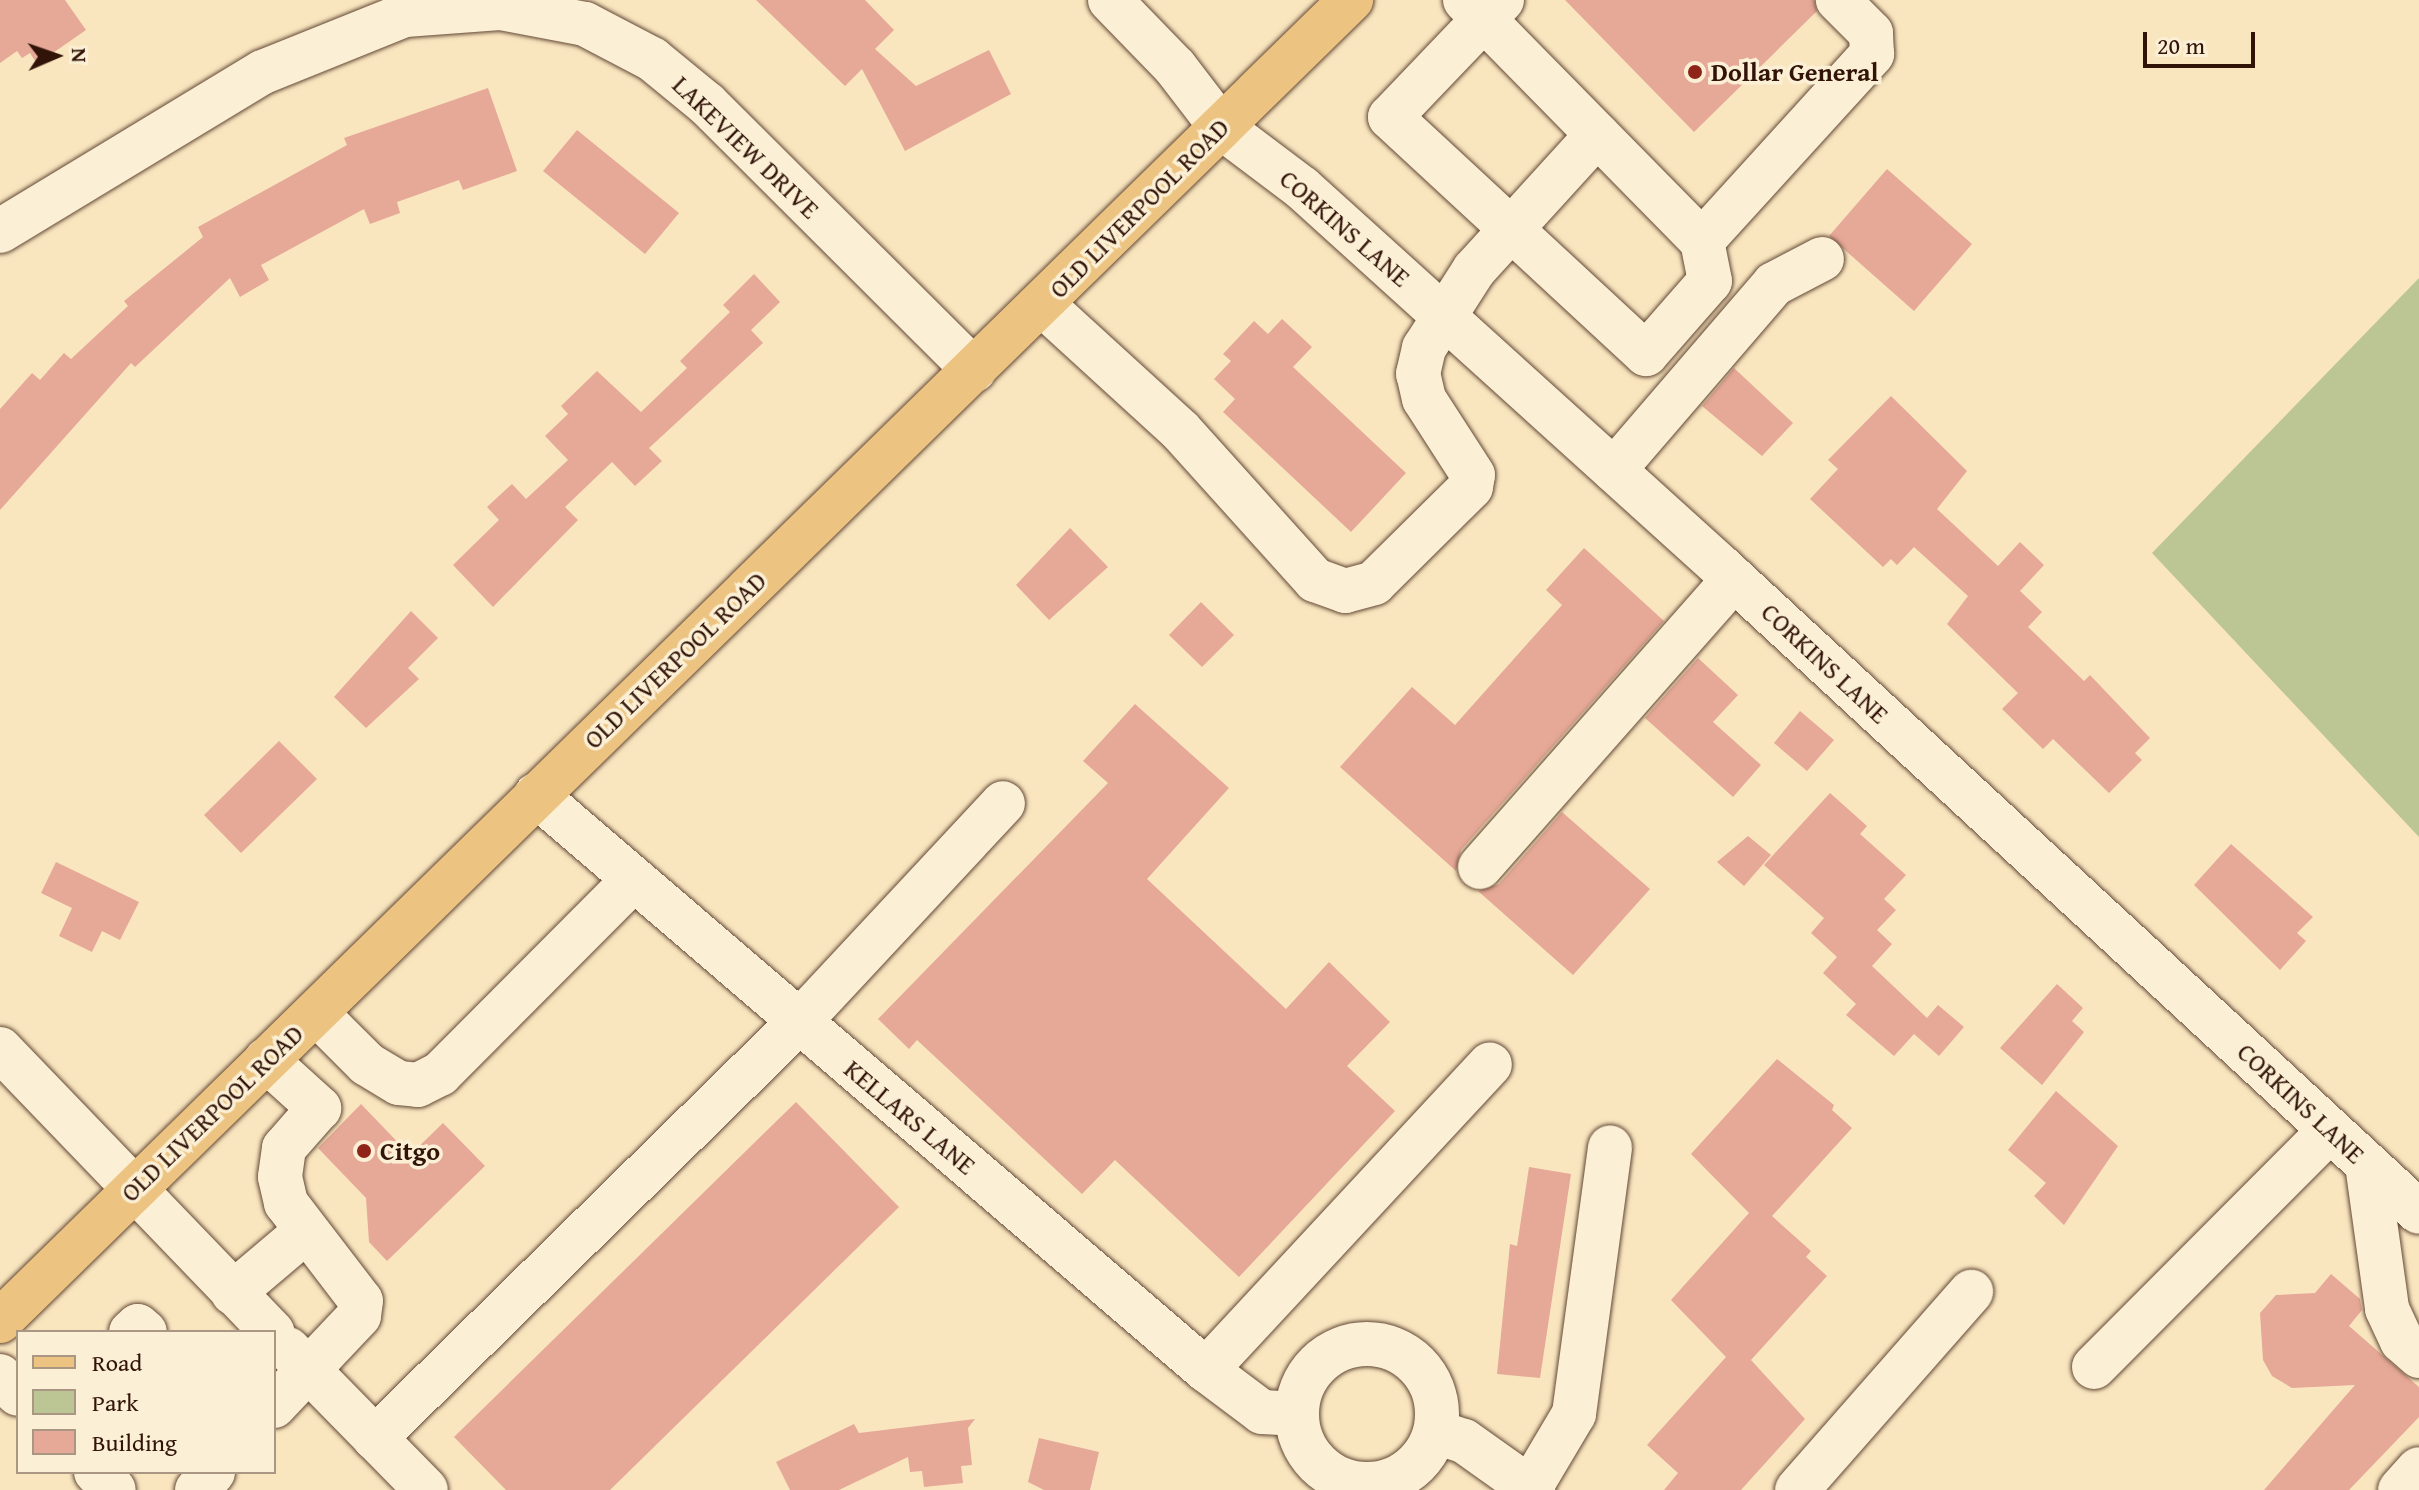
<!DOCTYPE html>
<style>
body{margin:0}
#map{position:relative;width:2419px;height:1490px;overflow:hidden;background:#f9e6bf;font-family:"Gentium Book Plus",serif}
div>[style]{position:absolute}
.green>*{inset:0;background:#bbc694}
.building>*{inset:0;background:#e6a897}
.roads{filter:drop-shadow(0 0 2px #634836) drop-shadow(0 0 2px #634836)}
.minor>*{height:44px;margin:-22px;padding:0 22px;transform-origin:22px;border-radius:22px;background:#fbefd5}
.minor>.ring{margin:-22px;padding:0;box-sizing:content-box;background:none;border:44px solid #fbefd5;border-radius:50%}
.major>*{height:44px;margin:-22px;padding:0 22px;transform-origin:22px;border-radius:22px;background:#ecc380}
.dots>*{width:22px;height:22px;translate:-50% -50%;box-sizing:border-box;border:4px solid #fbefd5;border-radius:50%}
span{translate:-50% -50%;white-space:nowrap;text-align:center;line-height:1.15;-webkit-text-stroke:7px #fbefd5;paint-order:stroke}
.poi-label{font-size:26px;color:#311308;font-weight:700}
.left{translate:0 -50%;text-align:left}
.street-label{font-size:26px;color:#311308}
.legend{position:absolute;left:16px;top:1330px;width:260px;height:144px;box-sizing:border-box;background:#fbefd5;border:2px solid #aa9783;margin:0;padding:10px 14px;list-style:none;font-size:24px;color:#311308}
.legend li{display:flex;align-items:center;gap:16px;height:40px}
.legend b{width:40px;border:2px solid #aa9783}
.north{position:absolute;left:16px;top:16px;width:80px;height:80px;-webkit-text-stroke:6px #fbefd5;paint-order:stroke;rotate:88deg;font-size:22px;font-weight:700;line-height:32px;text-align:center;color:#311308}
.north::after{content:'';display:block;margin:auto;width:28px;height:36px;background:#311308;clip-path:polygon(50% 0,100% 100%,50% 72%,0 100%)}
.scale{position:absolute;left:2143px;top:32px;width:112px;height:36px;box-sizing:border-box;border:4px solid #311308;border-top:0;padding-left:10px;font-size:24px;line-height:28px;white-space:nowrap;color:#311308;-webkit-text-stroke:6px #fbefd5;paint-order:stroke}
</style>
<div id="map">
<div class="green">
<div style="clip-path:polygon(2419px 278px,2419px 837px,2152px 553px)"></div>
</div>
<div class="building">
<div style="clip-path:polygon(0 0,65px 0,86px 30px,37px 64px,30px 53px,22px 58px,17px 51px,0 63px)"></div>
<div style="clip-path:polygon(756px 0,865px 0,894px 30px,875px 49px,916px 86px,989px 50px,1011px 94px,905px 151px,862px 69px,845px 86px)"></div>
<div style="clip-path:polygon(1565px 0,1814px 0,1817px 11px,1694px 132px)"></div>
<div style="clip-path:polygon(488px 88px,517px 171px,463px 190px,459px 180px,397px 202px,400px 213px,370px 224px,364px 209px,261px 265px,269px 280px,240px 297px,230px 278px,135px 367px,131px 363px,0 510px,0 409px,32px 373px,40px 380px,64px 353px,71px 359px,128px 306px,124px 301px,203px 237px,198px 227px,347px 145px,344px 138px)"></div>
<div style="clip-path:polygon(577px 130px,679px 213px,645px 254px,543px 171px)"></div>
<div style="clip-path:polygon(1887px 169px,1972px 244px,1914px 311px,1829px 236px)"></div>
<div style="clip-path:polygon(754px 274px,780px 302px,751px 330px,763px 343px,649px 448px,662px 461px,635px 486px,612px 462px,565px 507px,578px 520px,493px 607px,453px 565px,499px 520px,487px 507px,512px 484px,526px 499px,568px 460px,545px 436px,568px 414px,561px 406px,597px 371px,641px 412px,687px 368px,680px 361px,730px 312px,723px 305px)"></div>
<div style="clip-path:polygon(1282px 319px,1312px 347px,1293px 367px,1406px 473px,1351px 532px,1223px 412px,1235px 399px,1214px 379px,1231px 361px,1223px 354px,1254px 321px,1268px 334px)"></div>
<div style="clip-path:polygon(1734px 368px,1793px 423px,1762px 456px,1702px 406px)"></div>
<div style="clip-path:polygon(1891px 396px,1967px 471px,1937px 509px,1998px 566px,2020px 542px,2044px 565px,2020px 591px,2042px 612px,2028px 627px,2084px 681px,2090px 675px,2150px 738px,2135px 753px,2142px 760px,2109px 793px,2053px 739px,2043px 749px,2002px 709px,2018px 693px,1947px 624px,1968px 596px,1914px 547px,1897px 565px,1891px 559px,1883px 567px,1810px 499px,1838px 469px,1828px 460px)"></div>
<div style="clip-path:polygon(1070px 528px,1108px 567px,1049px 620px,1016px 585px)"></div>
<div style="clip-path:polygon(1584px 548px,1664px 621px,1461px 850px,1456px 871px,1340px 767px,1412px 687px,1455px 725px,1562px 605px,1546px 590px)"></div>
<div style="clip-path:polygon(1201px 602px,1234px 635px,1202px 667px,1169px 635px)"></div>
<div style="clip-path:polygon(411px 611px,438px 638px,408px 668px,419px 679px,366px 728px,334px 697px)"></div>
<div style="clip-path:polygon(1698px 658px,1738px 695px,1713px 722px,1761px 765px,1733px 797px,1645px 718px)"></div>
<div style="clip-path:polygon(1135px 704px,1229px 788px,1147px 879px,1286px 1009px,1329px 962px,1390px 1022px,1347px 1066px,1395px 1111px,1239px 1277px,1115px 1160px,1082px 1194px,917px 1040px,909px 1049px,878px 1019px,1108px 783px,1083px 761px)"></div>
<div style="clip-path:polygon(1800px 711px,1834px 740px,1807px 771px,1774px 743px)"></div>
<div style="clip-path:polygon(279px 741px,317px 779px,241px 853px,204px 815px)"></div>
<div style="clip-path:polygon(1830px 793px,1867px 826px,1860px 834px,1906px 875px,1884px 899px,1896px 910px,1877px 930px,1892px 944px,1872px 966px,1927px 1018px,1938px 1005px,1964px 1027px,1939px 1056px,1914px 1034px,1894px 1056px,1846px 1015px,1856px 1004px,1823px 973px,1837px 957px,1811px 933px,1824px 918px,1764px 865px)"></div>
<div style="clip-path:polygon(1562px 812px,1650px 889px,1573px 975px,1478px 891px,1499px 884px)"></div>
<div style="clip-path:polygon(1748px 836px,1771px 855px,1744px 886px,1717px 862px)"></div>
<div style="clip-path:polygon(2231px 844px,2313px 917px,2297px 933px,2306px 941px,2280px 970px,2194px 885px)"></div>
<div style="clip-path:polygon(56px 862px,139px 902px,120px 940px,102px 931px,92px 952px,59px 936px,72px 908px,41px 893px)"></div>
<div style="clip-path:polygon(2057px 984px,2083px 1008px,2072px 1021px,2084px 1032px,2042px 1085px,2000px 1048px)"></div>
<div style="clip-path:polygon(1777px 1059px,1834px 1105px,1832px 1110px,1852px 1128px,1772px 1216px,1811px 1251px,1806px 1257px,1827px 1276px,1751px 1360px,1805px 1419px,1741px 1490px,1664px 1490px,1678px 1473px,1647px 1445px,1726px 1357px,1671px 1300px,1749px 1213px,1691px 1154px)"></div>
<div style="clip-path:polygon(2056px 1091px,2118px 1146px,2064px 1225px,2034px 1196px,2046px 1183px,2008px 1150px)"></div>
<div style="clip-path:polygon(796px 1102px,899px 1207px,610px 1490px,506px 1490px,454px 1437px)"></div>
<div style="clip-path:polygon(361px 1104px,410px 1155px,443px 1123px,485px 1166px,387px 1261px,369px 1242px,366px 1198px,318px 1148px)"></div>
<div style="clip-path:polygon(1529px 1167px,1571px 1174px,1540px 1378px,1497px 1374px,1510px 1244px,1517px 1246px)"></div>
<div style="clip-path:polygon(2331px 1274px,2360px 1299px,2362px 1310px,2349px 1326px,2419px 1387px,2419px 1417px,2349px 1490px,2264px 1490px,2355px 1385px,2292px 1388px,2272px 1376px,2263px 1360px,2260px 1313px,2276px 1295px,2315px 1293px)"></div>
<div style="clip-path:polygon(975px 1419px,968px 1428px,972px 1465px,961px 1466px,963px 1483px,924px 1487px,922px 1471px,910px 1472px,908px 1457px,839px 1490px,790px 1490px,776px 1462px,854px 1424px,859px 1433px)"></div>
<div style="clip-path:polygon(1039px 1438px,1099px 1452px,1090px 1490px,1044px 1490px,1028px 1482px)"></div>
</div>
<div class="roads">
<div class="minor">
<div style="left:1110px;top:0;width:93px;rotate:45.9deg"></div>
<div style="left:1175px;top:67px;width:76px;rotate:52.5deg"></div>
<div style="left:1221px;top:127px;width:101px;rotate:37deg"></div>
<div style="left:1302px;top:188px;width:565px;rotate:42.13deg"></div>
<div style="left:1721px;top:567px;width:950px;rotate:42.74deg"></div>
<div style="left:1465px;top:0;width:338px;rotate:45.5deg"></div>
<div style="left:1702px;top:241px;width:253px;rotate:-47.7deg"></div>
<div style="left:1872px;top:54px;width:21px;rotate:-93deg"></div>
<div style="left:1871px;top:33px;width:47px;rotate:-135deg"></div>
<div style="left:1502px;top:0;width:162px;rotate:133.7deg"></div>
<div style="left:1390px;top:117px;width:349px;rotate:42.8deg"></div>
<div style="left:1646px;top:354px;width:97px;rotate:-48.8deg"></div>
<div style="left:1710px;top:281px;width:41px;rotate:-101.3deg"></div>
<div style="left:0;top:231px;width:307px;rotate:-31.2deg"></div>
<div style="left:263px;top:72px;width:153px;rotate:-21.9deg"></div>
<div style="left:405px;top:15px;width:95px;rotate:-4.2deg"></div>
<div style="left:500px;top:8px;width:86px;rotate:10.7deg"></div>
<div style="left:585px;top:24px;width:76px;rotate:27.6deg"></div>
<div style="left:652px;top:59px;width:71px;rotate:39.3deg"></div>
<div style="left:707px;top:104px;width:377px;rotate:44.9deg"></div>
<div style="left:1042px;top:304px;width:187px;rotate:42.4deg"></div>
<div style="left:1180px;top:430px;width:202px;rotate:48deg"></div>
<div style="left:1315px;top:580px;width:32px;rotate:20deg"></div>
<div style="left:1345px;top:591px;width:30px;rotate:-15deg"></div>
<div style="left:1374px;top:583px;width:136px;rotate:-44.7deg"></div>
<div style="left:1471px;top:487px;width:12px;rotate:-81deg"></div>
<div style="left:1473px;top:475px;width:90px;rotate:-122.8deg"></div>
<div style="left:1424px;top:399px;width:26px;rotate:-103deg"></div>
<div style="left:1418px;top:374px;width:27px;rotate:-77deg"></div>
<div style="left:1424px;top:348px;width:93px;rotate:-57.3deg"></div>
<div style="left:1474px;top:270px;width:183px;rotate:-47.7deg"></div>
<div style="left:1614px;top:470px;width:245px;rotate:-49.3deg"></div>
<div style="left:1774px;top:284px;width:54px;rotate:-27.5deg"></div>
<div style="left:536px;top:795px;width:883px;rotate:40.64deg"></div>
<div style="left:1206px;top:1370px;width:70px;rotate:36.9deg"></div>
<div style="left:1262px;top:1412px;width:33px;rotate:3deg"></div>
<div style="left:1480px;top:867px;width:384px;rotate:-48.6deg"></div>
<div style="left:316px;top:1013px;width:72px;rotate:45deg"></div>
<div style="left:367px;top:1064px;width:37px;rotate:31deg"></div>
<div style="left:399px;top:1083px;width:19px;rotate:6deg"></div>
<div style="left:418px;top:1085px;width:25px;rotate:-27deg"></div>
<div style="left:440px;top:1074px;width:274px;rotate:-45.1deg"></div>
<div style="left:0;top:1049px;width:393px;rotate:46.1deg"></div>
<div style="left:266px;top:1060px;width:72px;rotate:42.2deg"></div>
<div style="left:319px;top:1108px;width:53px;rotate:131.2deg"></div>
<div style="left:284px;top:1148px;width:29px;rotate:98deg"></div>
<div style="left:280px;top:1177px;width:27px;rotate:77deg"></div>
<div style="left:286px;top:1203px;width:123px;rotate:52.6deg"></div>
<div style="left:361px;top:1301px;width:15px;rotate:98deg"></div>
<div style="left:359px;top:1316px;width:124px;rotate:133.4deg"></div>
<div style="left:2367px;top:1164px;width:146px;rotate:82.1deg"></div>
<div style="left:2387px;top:1309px;width:35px;rotate:65deg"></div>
<div style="left:2402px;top:1341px;width:23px;rotate:41deg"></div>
<div style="left:233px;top:1293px;width:94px;rotate:-40.3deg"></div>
<div style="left:131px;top:1332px;width:9px;rotate:-41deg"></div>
<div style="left:138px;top:1326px;width:9px;rotate:41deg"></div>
<div class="ring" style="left:1297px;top:1344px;width:96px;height:96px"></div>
<div style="left:288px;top:1349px;width:197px;rotate:45.6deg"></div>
<div style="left:2094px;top:1367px;width:334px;rotate:-45.1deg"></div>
<div style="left:1206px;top:1370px;width:417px;rotate:-47.1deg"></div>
<div style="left:0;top:1376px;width:25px;rotate:45deg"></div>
<div style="left:1436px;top:1432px;width:29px;rotate:18deg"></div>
<div style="left:1464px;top:1441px;width:85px;rotate:35.4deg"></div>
<div style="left:375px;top:1438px;width:594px;rotate:-44.45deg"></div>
<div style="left:799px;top:1022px;width:299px;rotate:-47deg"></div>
<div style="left:96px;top:1472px;width:25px;rotate:45deg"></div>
<div style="left:1530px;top:1488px;width:86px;rotate:-59.3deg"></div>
<div style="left:1574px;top:1414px;width:269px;rotate:-82.3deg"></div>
<div style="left:197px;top:1490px;width:24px;rotate:-48deg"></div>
<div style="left:1797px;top:1490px;width:264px;rotate:-48.7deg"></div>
<div style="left:2400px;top:1490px;width:28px;rotate:-48deg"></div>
</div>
<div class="major">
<div style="left:0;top:1321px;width:1890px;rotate:-44.36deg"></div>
</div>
</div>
<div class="dots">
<div style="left:1695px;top:72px;background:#8f2418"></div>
<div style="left:364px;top:1151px;background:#8f2418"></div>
</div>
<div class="poi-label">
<span class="left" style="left:1711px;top:72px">Dollar General</span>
<span class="left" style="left:380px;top:1151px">Citgo</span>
</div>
<div class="street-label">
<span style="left:746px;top:147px;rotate:44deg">LAKEVIEW DRIVE</span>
<span style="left:1139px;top:208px;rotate:-45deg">OLD LIVERPOOL ROAD</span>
<span style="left:1345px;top:228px;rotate:41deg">CORKINS LANE</span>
<span style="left:675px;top:660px;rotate:-44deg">OLD LIVERPOOL ROAD</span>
<span style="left:1825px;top:663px;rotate:43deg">CORKINS LANE</span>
<span style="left:2301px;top:1103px;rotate:43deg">CORKINS LANE</span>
<span style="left:212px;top:1113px;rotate:-44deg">OLD LIVERPOOL ROAD</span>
<span style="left:910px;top:1117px;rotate:40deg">KELLARS LANE</span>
</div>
<ul class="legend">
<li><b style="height:10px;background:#ecc380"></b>Road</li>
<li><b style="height:22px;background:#bbc694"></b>Park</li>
<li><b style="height:22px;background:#e6a897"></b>Building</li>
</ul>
<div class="north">N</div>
<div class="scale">20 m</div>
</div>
